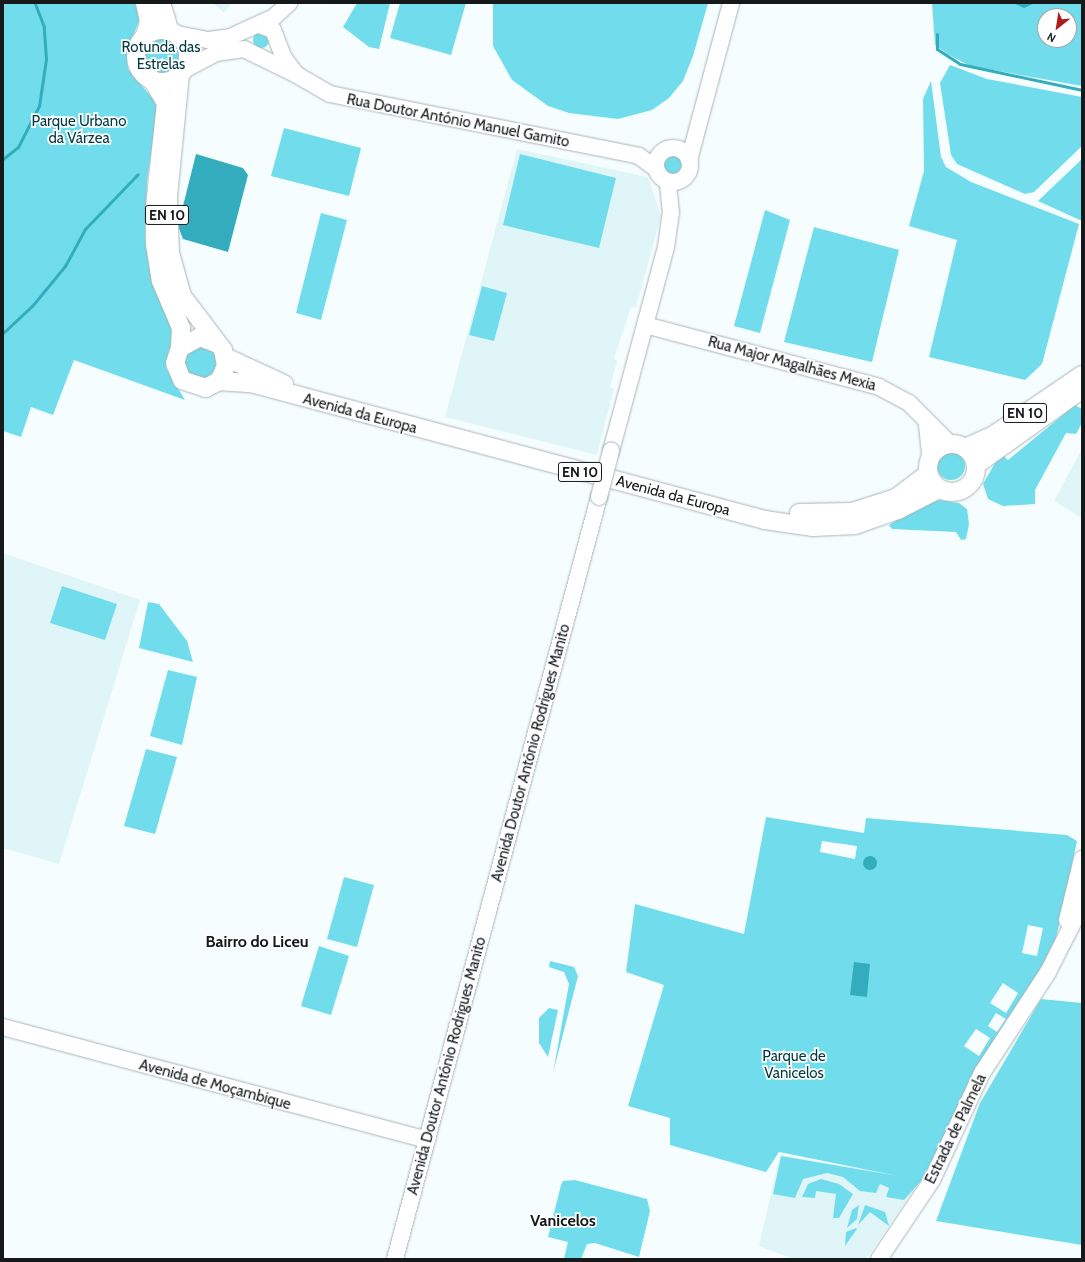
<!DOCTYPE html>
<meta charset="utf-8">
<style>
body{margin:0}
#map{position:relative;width:1085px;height:1262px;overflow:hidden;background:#f5fdff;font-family:Cabin,sans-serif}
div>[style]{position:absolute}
.built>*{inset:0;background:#e0f5f8}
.green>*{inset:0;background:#71ddec}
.round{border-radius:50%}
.water>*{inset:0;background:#33adbd}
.stream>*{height:3px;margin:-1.5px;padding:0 1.5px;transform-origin:1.5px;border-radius:1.5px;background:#33adbd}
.roads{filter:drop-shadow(0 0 1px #aab4b6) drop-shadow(0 0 1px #aab4b6)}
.secondary>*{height:16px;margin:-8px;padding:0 8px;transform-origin:8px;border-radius:8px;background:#fff}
.secondary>.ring{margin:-8px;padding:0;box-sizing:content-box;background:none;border:16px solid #fff;border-radius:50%}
.primary>*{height:18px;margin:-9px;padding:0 9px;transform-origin:9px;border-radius:9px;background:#fff}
.primary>.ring{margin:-9px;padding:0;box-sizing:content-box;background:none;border:18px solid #fff;border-radius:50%}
.bridges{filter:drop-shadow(0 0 1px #aab4b6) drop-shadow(0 0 1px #aab4b6)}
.secondary-bridge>*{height:16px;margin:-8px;padding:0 8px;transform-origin:8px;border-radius:8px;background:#fff}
span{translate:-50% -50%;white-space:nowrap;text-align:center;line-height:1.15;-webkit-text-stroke:3.5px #fff;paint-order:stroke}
.shield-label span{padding:1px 3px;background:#fff;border:1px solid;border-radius:3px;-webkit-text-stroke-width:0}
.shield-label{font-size:14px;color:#15191a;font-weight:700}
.park-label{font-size:15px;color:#013a41}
.street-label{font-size:15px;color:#15191a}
.neighbourhood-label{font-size:16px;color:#15191a;font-weight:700}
.frame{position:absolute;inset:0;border:4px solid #15191a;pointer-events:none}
.north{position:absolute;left:1037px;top:8px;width:40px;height:40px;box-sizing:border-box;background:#fff;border:1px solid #a1a3a3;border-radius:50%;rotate:210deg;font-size:11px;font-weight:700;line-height:16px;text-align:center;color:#15191a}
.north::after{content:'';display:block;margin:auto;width:14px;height:18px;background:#ae1d1c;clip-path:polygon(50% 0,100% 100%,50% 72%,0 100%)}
</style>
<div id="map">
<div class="built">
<div style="clip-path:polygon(213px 3px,232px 3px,224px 13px)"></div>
<div style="clip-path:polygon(517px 149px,648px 177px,661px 216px,636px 308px,631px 307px,614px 358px,617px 361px,610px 387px,614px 389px,597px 455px,445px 417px)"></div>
<div style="clip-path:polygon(1082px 449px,1082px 518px,1054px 501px)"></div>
<div style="clip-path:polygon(3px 553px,140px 600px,59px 864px,3px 848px)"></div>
<div style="clip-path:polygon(780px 1155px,921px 1179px,866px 1259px,793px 1259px,759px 1246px)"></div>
</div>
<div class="green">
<div style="clip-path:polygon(3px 3px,135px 3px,140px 18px,127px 52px,128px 69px,158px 105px,147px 181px,145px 237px,148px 258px,174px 337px,166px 368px,185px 400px,74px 360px,53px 415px,31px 407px,21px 437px,3px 431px)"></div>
<div style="clip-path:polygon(357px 3px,390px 3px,379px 49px,369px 47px,343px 27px)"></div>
<div style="clip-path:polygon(400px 3px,466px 3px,451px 55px,390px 38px)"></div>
<div style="clip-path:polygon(493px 3px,708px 3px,693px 56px,683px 81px,669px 98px,652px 110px,618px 119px,569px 113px,548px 106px,512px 80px,493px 46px)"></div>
<div style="clip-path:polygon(evenodd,932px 3px,1082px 3px,1082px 86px,970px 66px,949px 55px,935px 45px,932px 3px,1045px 16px,1069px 16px,1069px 40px,1045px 40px,1045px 16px)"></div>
<div class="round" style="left:253px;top:32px;width:16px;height:16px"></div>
<div class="round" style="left:143px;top:38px;width:36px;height:36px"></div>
<div style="clip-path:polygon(950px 65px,987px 79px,1082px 97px,1082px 146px,1034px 192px,1025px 194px,957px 164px,951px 155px,940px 83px)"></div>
<div style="clip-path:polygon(931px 81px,941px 157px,946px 167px,971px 182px,1079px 224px,1042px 364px,1025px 380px,929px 357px,957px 240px,909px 226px,924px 171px,923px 99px)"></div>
<div style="clip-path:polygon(284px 128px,361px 148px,349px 196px,271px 176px)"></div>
<div style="clip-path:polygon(520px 154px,616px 178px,599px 248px,503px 225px)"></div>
<div class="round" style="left:662px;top:155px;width:22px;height:22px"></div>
<div style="clip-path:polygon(1082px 159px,1082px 221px,1038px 201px)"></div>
<div style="clip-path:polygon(765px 210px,790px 220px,760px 333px,734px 326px)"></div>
<div style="clip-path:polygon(321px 213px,347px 220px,321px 320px,296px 313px)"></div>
<div style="clip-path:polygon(814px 227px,899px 250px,872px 362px,784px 342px)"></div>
<div style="clip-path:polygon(482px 286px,507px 293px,494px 341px,469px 335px)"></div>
<div class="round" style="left:184px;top:346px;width:34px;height:34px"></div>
<div style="clip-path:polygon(1075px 405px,1082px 409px,1082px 423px,1076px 434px,1066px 433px,1035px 490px,1035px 504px,1003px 506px,988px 499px,983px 484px,995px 463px,1004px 456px,1008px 460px)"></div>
<div class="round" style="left:937px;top:452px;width:28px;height:28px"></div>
<div style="clip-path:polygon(939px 500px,959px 503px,967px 509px,969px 524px,966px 539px,961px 540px,956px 532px,892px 529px,889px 525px,922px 505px)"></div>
<div style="clip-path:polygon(62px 586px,117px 604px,105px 640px,50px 623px)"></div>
<div style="clip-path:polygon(148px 602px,159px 604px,187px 641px,193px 662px,139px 648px)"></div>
<div style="clip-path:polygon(168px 670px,197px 677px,182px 745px,150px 736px)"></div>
<div style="clip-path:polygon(146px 749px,177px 757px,155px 834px,124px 826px)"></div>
<div style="clip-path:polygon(evenodd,766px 817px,864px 833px,866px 818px,1067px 835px,1077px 841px,1055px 943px,1048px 958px,984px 1059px,922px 1180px,904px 1200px,886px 1197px,889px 1188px,880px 1184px,876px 1193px,860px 1191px,843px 1177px,827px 1173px,803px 1179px,795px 1198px,773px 1194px,781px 1156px,898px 1176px,779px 1152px,766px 1172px,670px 1145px,670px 1118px,628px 1106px,664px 985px,626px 972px,635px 904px,744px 934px,766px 817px,822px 841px,857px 846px,855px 859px,820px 852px,822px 841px,766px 817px,1028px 925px,1043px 928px,1037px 956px,1022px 953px,1028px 925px,766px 817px,1003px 983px,1018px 993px,1006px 1013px,990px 1003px,1003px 983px,766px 817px,996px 1013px,1006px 1019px,997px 1032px,988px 1026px,996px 1013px,766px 817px,976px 1029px,990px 1038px,979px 1056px,964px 1046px,976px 1029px)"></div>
<div style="clip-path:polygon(344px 877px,374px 885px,357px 947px,327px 939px)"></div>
<div style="clip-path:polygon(319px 946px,349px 956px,331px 1015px,301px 1006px)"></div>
<div style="clip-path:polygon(550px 961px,574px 967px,578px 976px,553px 1073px,569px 984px,564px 972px,549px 967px)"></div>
<div style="clip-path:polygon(1041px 999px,1082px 1003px,1082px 1245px,936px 1221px,980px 1103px)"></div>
<div style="clip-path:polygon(549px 1008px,558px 1010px,548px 1057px,539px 1043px,539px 1018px)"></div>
<div style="clip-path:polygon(821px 1179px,839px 1184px,853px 1194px,839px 1218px,833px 1218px,836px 1194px,816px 1191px,815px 1198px,802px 1197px,808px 1184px)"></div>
<div style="clip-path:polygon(575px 1180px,647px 1199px,650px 1211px,639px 1257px,595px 1243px,587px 1244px,581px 1259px,564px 1259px,568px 1242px,548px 1237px,561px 1185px,563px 1181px)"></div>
<div style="clip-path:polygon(859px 1205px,857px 1219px,847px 1228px,852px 1210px)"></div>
<div style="clip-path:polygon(865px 1205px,885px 1212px,889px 1226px,870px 1212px,858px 1225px)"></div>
<div style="clip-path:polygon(856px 1228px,857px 1229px,845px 1246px,846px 1232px)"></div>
</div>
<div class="water">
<div style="clip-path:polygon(1013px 3px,1035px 3px,1024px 8px)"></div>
<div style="clip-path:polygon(196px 154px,243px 168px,248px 175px,228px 252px,183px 239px,178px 226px)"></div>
<div class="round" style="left:863px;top:856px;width:14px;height:14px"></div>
<div style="clip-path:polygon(854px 962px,870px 964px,867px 997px,850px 995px)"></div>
</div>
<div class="stream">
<div style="left:937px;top:34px;width:15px;rotate:90deg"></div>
<div style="left:937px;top:49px;width:27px;rotate:33deg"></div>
<div style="left:960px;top:64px;width:125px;rotate:12deg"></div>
<div style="left:3px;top:159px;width:19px;rotate:-39deg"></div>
<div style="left:18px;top:147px;width:46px;rotate:-62.9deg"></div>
<div style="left:39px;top:106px;width:48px;rotate:-81.5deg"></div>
<div style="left:46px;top:59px;width:32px;rotate:-94deg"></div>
<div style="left:44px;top:27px;width:26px;rotate:-111deg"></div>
<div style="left:3px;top:333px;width:40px;rotate:-43deg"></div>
<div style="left:32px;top:306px;width:52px;rotate:-50.5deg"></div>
<div style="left:65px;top:266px;width:42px;rotate:-61.6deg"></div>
<div style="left:85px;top:229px;width:76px;rotate:-46.1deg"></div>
</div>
<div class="roads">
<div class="secondary">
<div style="left:259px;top:25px;width:15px;rotate:20deg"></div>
<div style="left:273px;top:30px;width:30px;rotate:69deg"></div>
<div style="left:284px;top:58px;width:21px;rotate:53deg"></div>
<div style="left:297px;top:75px;width:38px;rotate:30deg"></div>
<div style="left:330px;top:94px;width:315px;rotate:11.3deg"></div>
<div style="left:639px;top:156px;width:21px;rotate:37deg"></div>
<div style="left:177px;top:34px;width:33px;rotate:11deg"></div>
<div style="left:209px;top:40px;width:21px;rotate:-8deg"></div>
<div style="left:230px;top:37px;width:48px;rotate:-24.4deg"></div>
<div style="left:274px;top:17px;width:21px;rotate:-43deg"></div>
<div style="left:184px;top:70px;width:36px;rotate:-28deg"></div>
<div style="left:216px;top:53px;width:28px;rotate:-8deg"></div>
<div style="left:244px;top:49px;width:57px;rotate:26.1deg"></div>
<div class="ring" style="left:656px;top:148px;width:18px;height:18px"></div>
<div style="left:689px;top:160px;width:163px;rotate:-75deg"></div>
<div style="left:645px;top:325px;width:242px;rotate:14.8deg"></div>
<div style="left:879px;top:387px;width:34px;rotate:28deg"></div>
<div style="left:909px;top:403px;width:58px;rotate:45deg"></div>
<div style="left:927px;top:425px;width:31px;rotate:84deg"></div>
<div style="left:611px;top:451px;width:211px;rotate:-74.9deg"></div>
<div style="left:666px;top:247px;width:34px;rotate:-82deg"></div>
<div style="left:671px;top:213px;width:31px;rotate:-96deg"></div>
<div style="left:1067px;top:920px;width:63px;rotate:-76.2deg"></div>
<div style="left:3px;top:1027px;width:439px;rotate:14.9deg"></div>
<div style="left:395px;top:1259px;width:789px;rotate:-75.01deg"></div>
<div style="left:879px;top:1259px;width:95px;rotate:-56.1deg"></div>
<div style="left:932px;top:1180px;width:118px;rotate:-65deg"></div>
<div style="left:982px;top:1073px;width:121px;rotate:-56.8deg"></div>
<div style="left:1048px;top:972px;width:75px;rotate:-63.1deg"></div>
</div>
<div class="primary">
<div style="left:145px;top:3px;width:19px;rotate:78deg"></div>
<div style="left:149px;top:22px;width:15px;rotate:106deg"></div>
<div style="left:161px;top:3px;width:28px;rotate:73deg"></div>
<div class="ring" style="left:136px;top:30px;width:34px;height:34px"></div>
<div style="left:180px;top:74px;width:124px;rotate:95.6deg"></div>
<div style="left:168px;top:197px;width:56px;rotate:88deg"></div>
<div style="left:170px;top:253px;width:45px;rotate:74.4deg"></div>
<div style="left:182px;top:296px;width:68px;rotate:52.8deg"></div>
<div style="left:223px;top:350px;width:16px;rotate:79deg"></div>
<div style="left:226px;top:366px;width:17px;rotate:115deg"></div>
<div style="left:219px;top:381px;width:15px;rotate:152deg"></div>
<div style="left:206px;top:388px;width:25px;rotate:-162deg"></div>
<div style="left:182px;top:380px;width:18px;rotate:-112deg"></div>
<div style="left:175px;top:363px;width:16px;rotate:-72deg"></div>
<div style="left:180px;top:348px;width:23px;rotate:-29deg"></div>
<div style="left:200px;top:337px;width:19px;rotate:21deg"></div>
<div style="left:152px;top:79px;width:28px;rotate:60deg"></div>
<div style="left:166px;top:103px;width:104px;rotate:96.1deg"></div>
<div style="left:155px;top:206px;width:38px;rotate:90deg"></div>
<div style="left:155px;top:244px;width:37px;rotate:81deg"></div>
<div style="left:161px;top:281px;width:51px;rotate:66.9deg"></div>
<div style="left:181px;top:328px;width:20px;rotate:93deg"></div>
<div style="left:225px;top:357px;width:65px;rotate:24.6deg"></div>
<div style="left:219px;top:381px;width:32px;rotate:4deg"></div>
<div style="left:251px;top:383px;width:532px;rotate:14.92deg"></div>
<div style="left:765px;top:520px;width:49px;rotate:8.3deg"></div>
<div style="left:813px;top:527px;width:42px;rotate:-2.7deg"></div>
<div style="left:855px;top:525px;width:46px;rotate:-19.2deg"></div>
<div style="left:898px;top:510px;width:46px;rotate:-27.1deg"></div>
<div class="ring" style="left:928px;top:444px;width:30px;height:30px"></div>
<div style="left:965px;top:448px;width:32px;rotate:-24deg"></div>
<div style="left:994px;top:435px;width:107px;rotate:-34.3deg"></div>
<div style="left:976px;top:465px;width:130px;rotate:-35.6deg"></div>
<div style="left:799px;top:513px;width:53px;rotate:-1.1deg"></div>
<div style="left:852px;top:512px;width:46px;rotate:-17.7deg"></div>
<div style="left:896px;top:498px;width:40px;rotate:-37deg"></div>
</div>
</div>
<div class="bridges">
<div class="secondary-bridge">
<div style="left:599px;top:497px;width:48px;rotate:-75.4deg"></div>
</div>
</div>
<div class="shield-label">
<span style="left:167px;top:215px">EN 10</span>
<span style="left:1025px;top:413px">EN 10</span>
<span style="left:580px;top:472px">EN 10</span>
</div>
<div class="park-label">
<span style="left:161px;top:56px">Rotunda das<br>Estrelas</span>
<span style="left:79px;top:130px">Parque Urbano<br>da Várzea</span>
<span style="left:794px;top:1065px">Parque de<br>Vanicelos</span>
</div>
<div class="street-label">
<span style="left:458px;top:121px;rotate:11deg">Rua Doutor António Manuel Gamito</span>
<span style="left:792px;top:364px;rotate:15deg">Rua Major Magalhães Mexia</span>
<span style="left:360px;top:414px;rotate:15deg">Avenida da Europa</span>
<span style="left:673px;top:496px;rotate:15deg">Avenida da Europa</span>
<span style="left:531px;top:753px;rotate:-75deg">Avenida Doutor António Rodrigues Manito</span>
<span style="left:447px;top:1066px;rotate:-75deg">Avenida Doutor António Rodrigues Manito</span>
<span style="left:215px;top:1085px;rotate:15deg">Avenida de Moçambique</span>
<span style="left:956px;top:1129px;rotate:-64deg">Estrada de Palmela</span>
</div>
<div class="neighbourhood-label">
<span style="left:257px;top:942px">Bairro do Liceu</span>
<span style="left:563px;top:1221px">Vanicelos</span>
</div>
<div class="frame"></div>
<div class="north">N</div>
</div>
